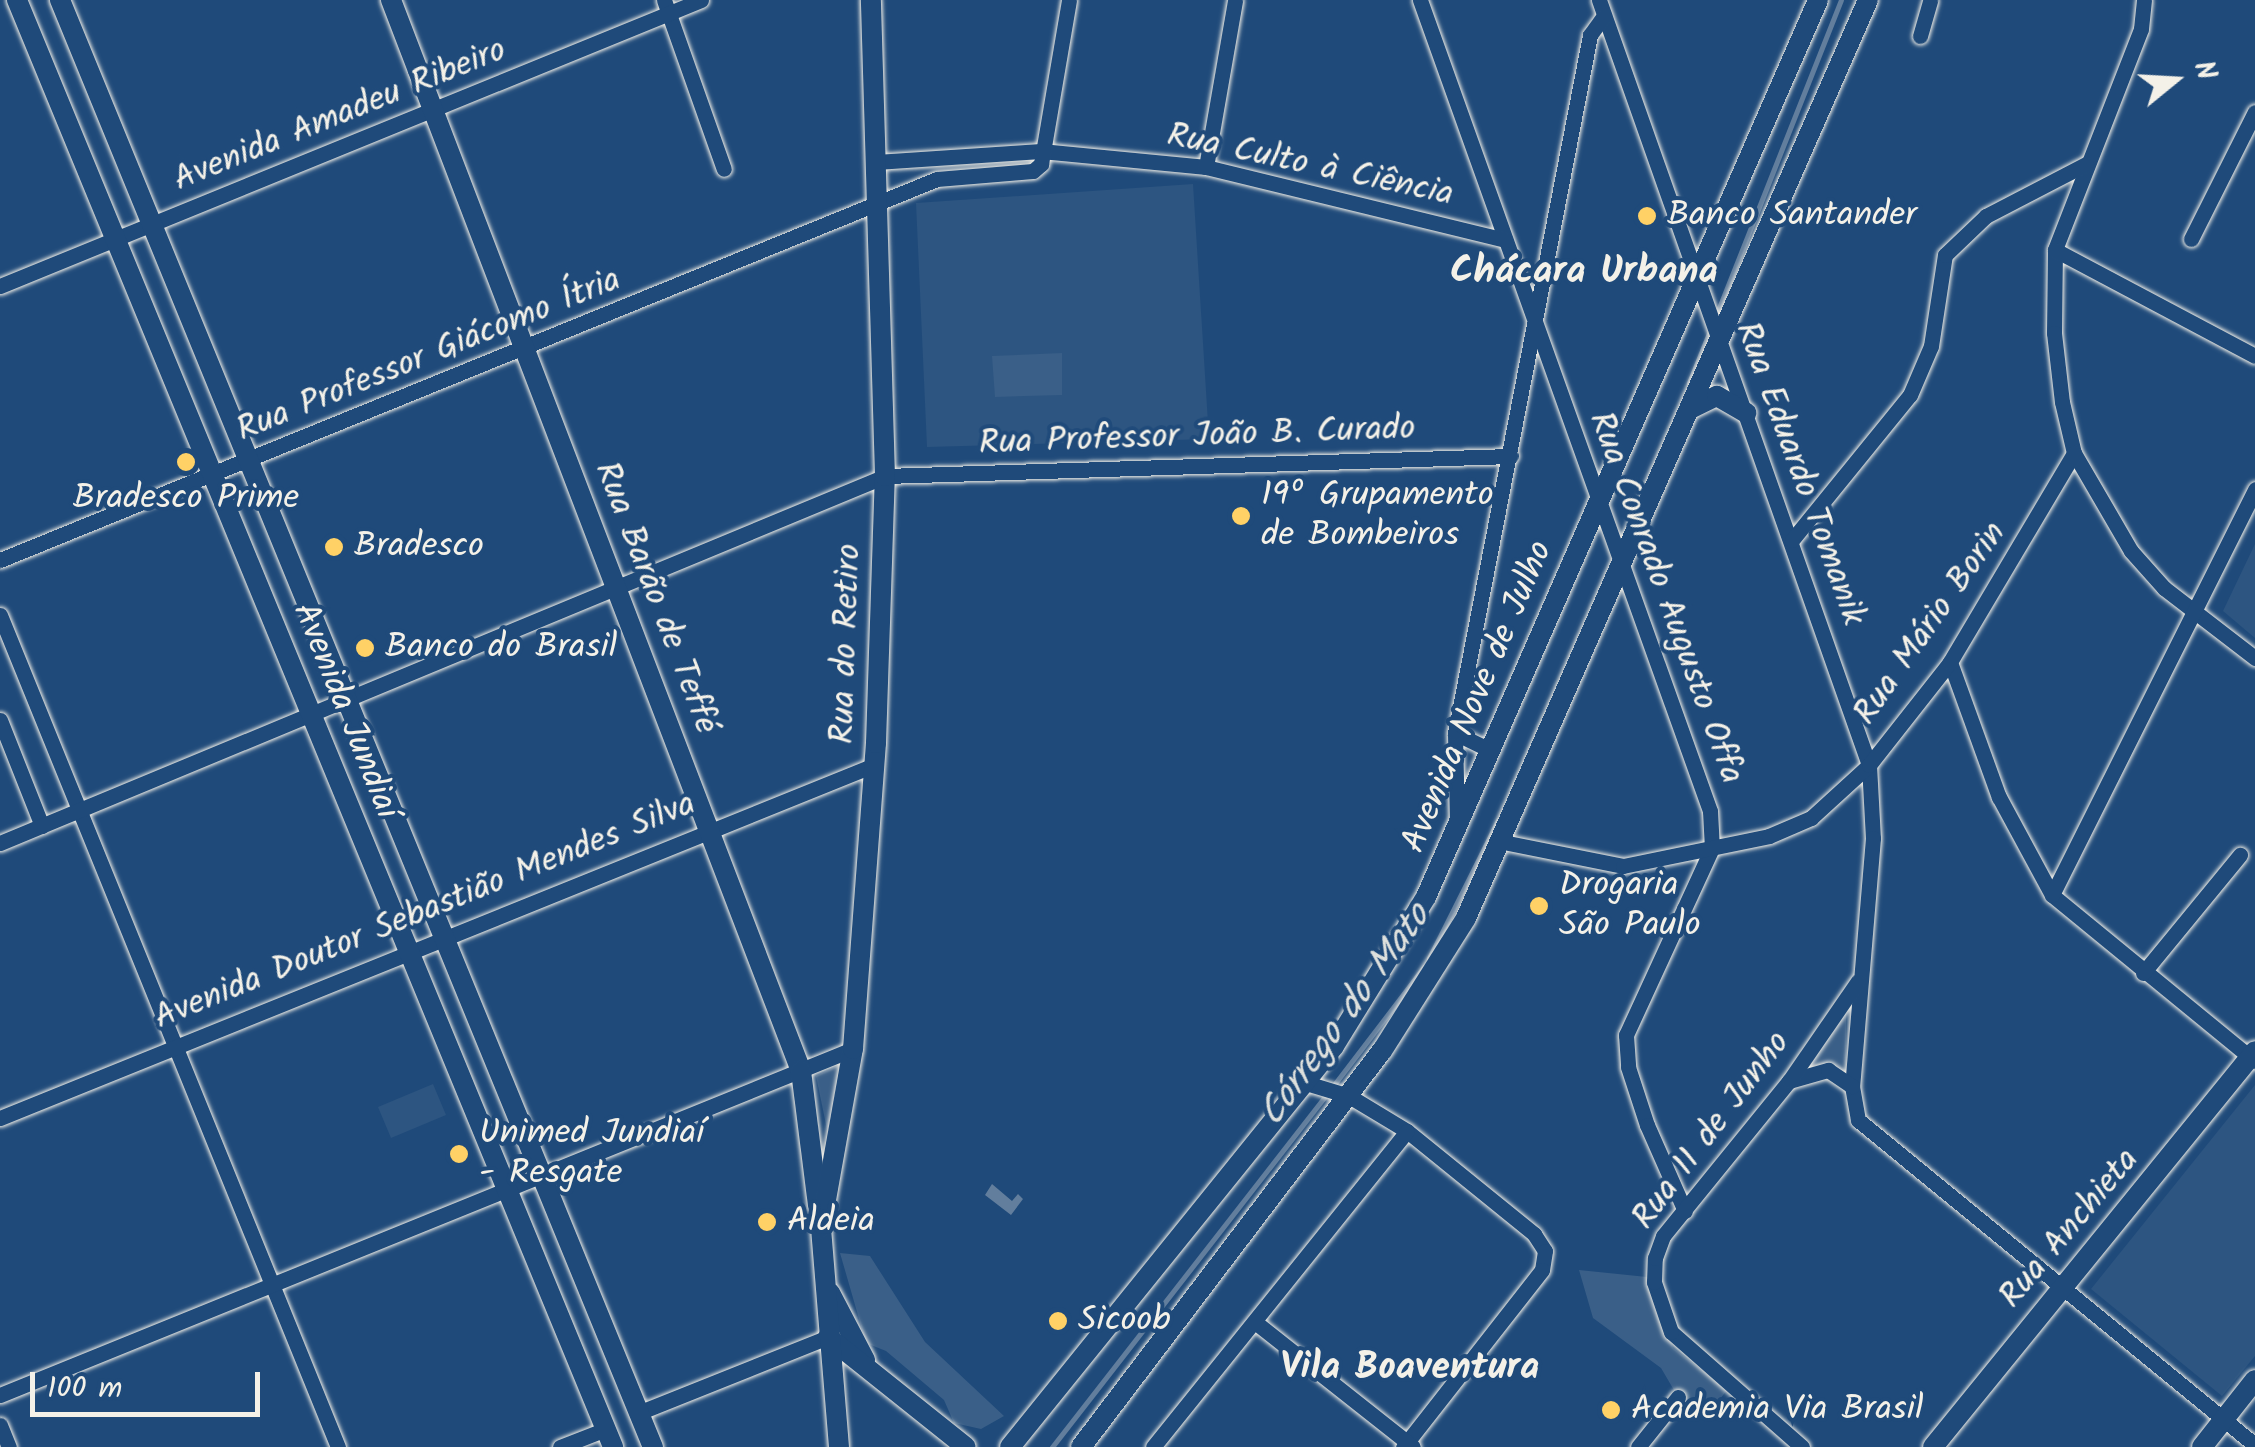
<!DOCTYPE html>
<meta charset="utf-8">
<style>
body{margin:0}
#map{position:relative;width:2255px;height:1447px;overflow:hidden;background:#1f4a7a;font-family:Kalam,sans-serif}
div>[style]{position:absolute}
.built>*{inset:0;background:#2d5581}
.green>*{inset:0;background:#3a5f88}
.water>*{inset:0;background:#627e9d}
.stream>*{height:5px;margin:-2.5px;padding:0 2.5px;transform-origin:2.5px;border-radius:2.5px;background:#627e9d}
.roads{filter:drop-shadow(0 0 2px #f4f1e8) drop-shadow(0 0 2px #f4f1e8)}
.minor>*{height:15px;margin:-7.5px;padding:0 7.5px;transform-origin:7.5px;border-radius:7.5px;background:#1f4a7a}
.major>*{height:20px;margin:-10px;padding:0 10px;transform-origin:10px;border-radius:10px;background:#1f4a7a}
.dots>*{width:28px;height:28px;translate:-50% -50%;box-sizing:border-box;border:5px solid #1f4a7a;border-radius:50%}
span{translate:-50% -50%;white-space:nowrap;text-align:center;line-height:1.15;-webkit-text-stroke:8px #1f4a7a;paint-order:stroke}
.street-label{font-size:35px;color:#f4f1e8}
.poi-label{font-size:35px;color:#f4f1e8}
.left{translate:0 -50%;text-align:left}
.neighbourhood-label{font-size:38px;color:#f4f1e8;font-weight:700}
.water-label{font-size:38px;color:#dee0dd;font-style:italic}
.north{position:absolute;left:2125px;top:30px;width:100px;height:100px;-webkit-text-stroke:8px #1f4a7a;paint-order:stroke;rotate:72deg;font-size:28px;font-weight:700;line-height:40px;text-align:center;color:#f4f1e8}
.north::after{content:'';display:block;margin:auto;width:35px;height:45px;background:#f4f1e8;clip-path:polygon(50% 0,100% 100%,50% 72%,0 100%)}
.scale{position:absolute;left:30px;top:1372px;width:230px;height:45px;box-sizing:border-box;border:5px solid #f4f1e8;border-top:0;padding-left:12px;font-size:30px;line-height:35px;white-space:nowrap;color:#f4f1e8;-webkit-text-stroke:8px #1f4a7a;paint-order:stroke}
</style>
<div id="map">
<div class="built">
<div style="clip-path:polygon(1193px 184px,1209px 439px,927px 447px,916px 203px)"></div>
<div style="clip-path:polygon(2255px 544px,2255px 638px,2223px 611px)"></div>
<div style="clip-path:polygon(433px 1084px,446px 1115px,391px 1138px,378px 1107px)"></div>
<div style="clip-path:polygon(2255px 1085px,2255px 1356px,2222px 1396px,2091px 1289px)"></div>
</div>
<div class="green">
<div style="clip-path:polygon(1062px 353px,1062px 395px,995px 397px,992px 356px)"></div>
<div style="clip-path:polygon(1846px 1009px,1846px 1074px,1824px 1064px,1804px 1068px)"></div>
<div style="clip-path:polygon(844px 1063px,829px 1139px,816px 1076px)"></div>
<div style="clip-path:polygon(840px 1253px,870px 1256px,925px 1342px,1004px 1416px,981px 1429px,954px 1423px,944px 1400px,886px 1351px,866px 1343px)"></div>
<div style="clip-path:polygon(1579px 1270px,1647px 1277px,1673px 1348px,1727px 1390px,1709px 1413px,1678px 1397px,1661px 1368px,1593px 1318px)"></div>
</div>
<div class="water">
<div style="clip-path:polygon(992px 1184px,1012px 1201px,1018px 1194px,1023px 1199px,1011px 1215px,985px 1195px)"></div>
</div>
<div class="stream">
<div style="left:1715px;top:318px;width:342px;rotate:-68.4deg"></div>
<div style="left:1689px;top:383px;width:59px;rotate:-68.2deg"></div>
<div style="left:1429px;top:958px;width:154px;rotate:-63.4deg"></div>
<div style="left:1333px;top:1086px;width:150px;rotate:-52.6deg"></div>
<div style="left:1052px;top:1447px;width:447px;rotate:-52.1deg"></div>
</div>
<div class="roads">
<div class="minor">
<div style="left:664px;top:0;width:179px;rotate:70.5deg"></div>
<div style="left:1420px;top:0;width:861px;rotate:70.32deg"></div>
<div style="left:1710px;top:811px;width:37px;rotate:87deg"></div>
<div style="left:1712px;top:848px;width:206px;rotate:114.7deg"></div>
<div style="left:1626px;top:1035px;width:32px;rotate:86deg"></div>
<div style="left:1628px;top:1067px;width:61px;rotate:71.9deg"></div>
<div style="left:1647px;top:1125px;width:94px;rotate:66.2deg"></div>
<div style="left:1599px;top:0;width:811px;rotate:70.56deg"></div>
<div style="left:1869px;top:765px;width:73px;rotate:86.9deg"></div>
<div style="left:1873px;top:838px;width:249px;rotate:94.8deg"></div>
<div style="left:1852px;top:1086px;width:35px;rotate:80deg"></div>
<div style="left:1858px;top:1120px;width:513px;rotate:39.31deg"></div>
<div style="left:2144px;top:0;width:29px;rotate:96deg"></div>
<div style="left:2141px;top:29px;width:237px;rotate:111.3deg"></div>
<div style="left:2055px;top:250px;width:83px;rotate:90.7deg"></div>
<div style="left:2054px;top:333px;width:69px;rotate:83.4deg"></div>
<div style="left:2062px;top:402px;width:52px;rotate:76.8deg"></div>
<div style="left:2074px;top:453px;width:113px;rotate:59.8deg"></div>
<div style="left:2131px;top:551px;width:50px;rotate:48.3deg"></div>
<div style="left:2164px;top:588px;width:115px;rotate:37.6deg"></div>
<div style="left:1920px;top:36px;width:37px;rotate:-74deg"></div>
<div style="left:876px;top:162px;width:165px;rotate:-3.8deg"></div>
<div style="left:1041px;top:151px;width:166px;rotate:5.5deg"></div>
<div style="left:1206px;top:167px;width:308px;rotate:13.7deg"></div>
<div style="left:1206px;top:167px;width:169px;rotate:-80.1deg"></div>
<div style="left:2191px;top:239px;width:142px;rotate:-63.3deg"></div>
<div style="left:2055px;top:250px;width:226px;rotate:27.9deg"></div>
<div style="left:0;top:286px;width:757px;rotate:-22.19deg"></div>
<div style="left:1792px;top:540px;width:187px;rotate:-50.9deg"></div>
<div style="left:1910px;top:395px;width:53px;rotate:-66.8deg"></div>
<div style="left:1931px;top:346px;width:92px;rotate:-81.3deg"></div>
<div style="left:1945px;top:255px;width:57px;rotate:-43.6deg"></div>
<div style="left:1986px;top:216px;width:113px;rotate:-27.5deg"></div>
<div style="left:0;top:560px;width:1011px;rotate:-22.13deg"></div>
<div style="left:937px;top:179px;width:96px;rotate:-4.8deg"></div>
<div style="left:1033px;top:171px;width:11px;rotate:-41deg"></div>
<div style="left:1041px;top:164px;width:166px;rotate:-80.3deg"></div>
<div style="left:0;top:615px;width:898px;rotate:67.89deg"></div>
<div style="left:1950px;top:662px;width:144px;rotate:70.1deg"></div>
<div style="left:1999px;top:797px;width:111px;rotate:61.6deg"></div>
<div style="left:2052px;top:895px;width:262px;rotate:39.3deg"></div>
<div style="left:0;top:720px;width:114px;rotate:68.4deg"></div>
<div style="left:1455px;top:733px;width:39px;rotate:26deg"></div>
<div style="left:1457px;top:823px;width:90px;rotate:-91.3deg"></div>
<div style="left:1455px;top:733px;width:711px;rotate:-79.05deg"></div>
<div style="left:1590px;top:35px;width:24px;rotate:-54deg"></div>
<div style="left:1503px;top:842px;width:122px;rotate:11.3deg"></div>
<div style="left:1623px;top:866px;width:149px;rotate:-11.6deg"></div>
<div style="left:1769px;top:836px;width:46px;rotate:-23.2deg"></div>
<div style="left:1811px;top:818px;width:79px;rotate:-42.4deg"></div>
<div style="left:1869px;top:765px;width:131px;rotate:-51.8deg"></div>
<div style="left:1950px;top:662px;width:243px;rotate:-59.3deg"></div>
<div style="left:0;top:843px;width:958px;rotate:-22.52deg"></div>
<div style="left:885px;top:476px;width:626px;rotate:-1.83deg"></div>
<div style="left:2052px;top:895px;width:454px;rotate:-63.4deg"></div>
<div style="left:2143px;top:973px;width:153px;rotate:-50.6deg"></div>
<div style="left:1789px;top:1081px;width:41px;rotate:-15.8deg"></div>
<div style="left:1828px;top:1070px;width:29px;rotate:34deg"></div>
<div style="left:1306px;top:1083px;width:45px;rotate:16.8deg"></div>
<div style="left:1349px;top:1096px;width:68px;rotate:31.1deg"></div>
<div style="left:1407px;top:1131px;width:164px;rotate:39deg"></div>
<div style="left:1534px;top:1234px;width:20px;rotate:57deg"></div>
<div style="left:1545px;top:1251px;width:19px;rotate:99deg"></div>
<div style="left:1542px;top:1270px;width:225px;rotate:128.1deg"></div>
<div style="left:0;top:1118px;width:943px;rotate:-21.99deg"></div>
<div style="left:1255px;top:1322px;width:201px;rotate:38.3deg"></div>
<div style="left:0;top:1395px;width:921px;rotate:-22.08deg"></div>
<div style="left:638px;top:1413px;width:205px;rotate:-21.8deg"></div>
<div style="left:0;top:1425px;width:24px;rotate:68deg"></div>
<div style="left:560px;top:1447px;width:49px;rotate:-21.4deg"></div>
<div style="left:1153px;top:1447px;width:405px;rotate:-51.2deg"></div>
<div style="left:1638px;top:1447px;width:64px;rotate:-51.3deg"></div>
<div style="left:1802px;top:1447px;width:174px;rotate:-138.7deg"></div>
<div style="left:1671px;top:1332px;width:53px;rotate:-108.8deg"></div>
<div style="left:1654px;top:1282px;width:24px;rotate:-88deg"></div>
<div style="left:1655px;top:1258px;width:23px;rotate:-70deg"></div>
<div style="left:1663px;top:1236px;width:200px;rotate:-50.9deg"></div>
<div style="left:1789px;top:1081px;width:121px;rotate:-55.4deg"></div>
</div>
<div class="major">
<div style="left:17px;top:0;width:1565px;rotate:67.61deg"></div>
<div style="left:60px;top:0;width:1564px;rotate:67.72deg"></div>
<div style="left:391px;top:0;width:1147px;rotate:69.05deg"></div>
<div style="left:801px;top:1071px;width:136px;rotate:82.8deg"></div>
<div style="left:1690px;top:409px;width:30px;rotate:-26deg"></div>
<div style="left:1717px;top:396px;width:34px;rotate:30deg"></div>
<div style="left:830px;top:1293px;width:76px;rotate:62.4deg"></div>
<div style="left:828px;top:1337px;width:176px;rotate:38.6deg"></div>
<div style="left:839px;top:1447px;width:220px;rotate:-94.7deg"></div>
<div style="left:821px;top:1228px;width:182px;rotate:-79.9deg"></div>
<div style="left:853px;top:1049px;width:307px;rotate:-85.7deg"></div>
<div style="left:876px;top:743px;width:267px;rotate:-88.1deg"></div>
<div style="left:885px;top:476px;width:476px;rotate:-91.7deg"></div>
<div style="left:1010px;top:1447px;width:516px;rotate:-51.06deg"></div>
<div style="left:1334px;top:1046px;width:175px;rotate:-58.3deg"></div>
<div style="left:1426px;top:897px;width:979px;rotate:-66.39deg"></div>
<div style="left:1081px;top:1447px;width:497px;rotate:-52.8deg"></div>
<div style="left:1382px;top:1051px;width:157px;rotate:-57.7deg"></div>
<div style="left:1466px;top:918px;width:1002px;rotate:-66.35deg"></div>
<div style="left:1933px;top:1447px;width:510px;rotate:-50.88deg"></div>
<div style="left:2202px;top:1447px;width:85px;rotate:-51.7deg"></div>
</div>
</div>
<div class="dots">
<div style="left:1647px;top:216px;background:#ffd166"></div>
<div style="left:186px;top:462px;background:#ffd166"></div>
<div style="left:1241px;top:516px;background:#ffd166"></div>
<div style="left:334px;top:547px;background:#ffd166"></div>
<div style="left:365px;top:648px;background:#ffd166"></div>
<div style="left:1539px;top:906px;background:#ffd166"></div>
<div style="left:459px;top:1154px;background:#ffd166"></div>
<div style="left:767px;top:1222px;background:#ffd166"></div>
<div style="left:1058px;top:1321px;background:#ffd166"></div>
<div style="left:1611px;top:1410px;background:#ffd166"></div>
</div>
<div class="street-label">
<span style="left:340px;top:116px;rotate:-22deg">Avenida Amadeu Ribeiro</span>
<span style="left:1310px;top:166px;rotate:12deg">Rua Culto à Ciência</span>
<span style="left:429px;top:356px;rotate:-22deg">Rua Professor Giácomo Ítria</span>
<span style="left:1197px;top:437px;rotate:-2deg">Rua Professor João B. Curado</span>
<span style="left:1799px;top:474px;rotate:70deg">Rua Eduardo Tomanik</span>
<span style="left:655px;top:598px;rotate:69deg">Rua Barão de Teffé</span>
<span style="left:1665px;top:598px;rotate:70deg">Rua Conrado Augusto Offa</span>
<span style="left:1931px;top:624px;rotate:-55deg">Rua Mário Borin</span>
<span style="left:847px;top:644px;rotate:-88deg">Rua do Retiro</span>
<span style="left:1478px;top:697px;rotate:-67deg">Avenida Nove de Julho</span>
<span style="left:345px;top:711px;rotate:68deg">Avenida Jundiaí</span>
<span style="left:425px;top:912px;rotate:-22deg">Avenida Doutor Sebastião Mendes Silva</span>
<span style="left:1712px;top:1131px;rotate:-53deg">Rua 11 de Junho</span>
<span style="left:2070px;top:1229px;rotate:-50deg">Rua Anchieta</span>
</div>
<div class="poi-label">
<span class="left" style="left:1667px;top:216px">Banco Santander</span>
<span class="left" style="left:1261px;top:516px">19º Grupamento<br>de Bombeiros</span>
<span style="left:186px;top:499px">Bradesco Prime</span>
<span class="left" style="left:354px;top:547px">Bradesco</span>
<span class="left" style="left:385px;top:648px">Banco do Brasil</span>
<span class="left" style="left:1559px;top:906px">Drogaria<br>São Paulo</span>
<span class="left" style="left:479px;top:1154px">Unimed Jundiaí<br>- Resgate</span>
<span class="left" style="left:787px;top:1222px">Aldeia</span>
<span class="left" style="left:1078px;top:1321px">Sicoob</span>
<span class="left" style="left:1631px;top:1410px">Academia Via Brasil</span>
</div>
<div class="neighbourhood-label">
<span style="left:1584px;top:273px">Chácara Urbana</span>
<span style="left:1410px;top:1369px">Vila Boaventura</span>
</div>
<div class="water-label">
<span style="left:1346px;top:1016px;rotate:-54deg">Córrego do Mato</span>
</div>
<div class="north">N</div>
<div class="scale">100 m</div>
</div>
